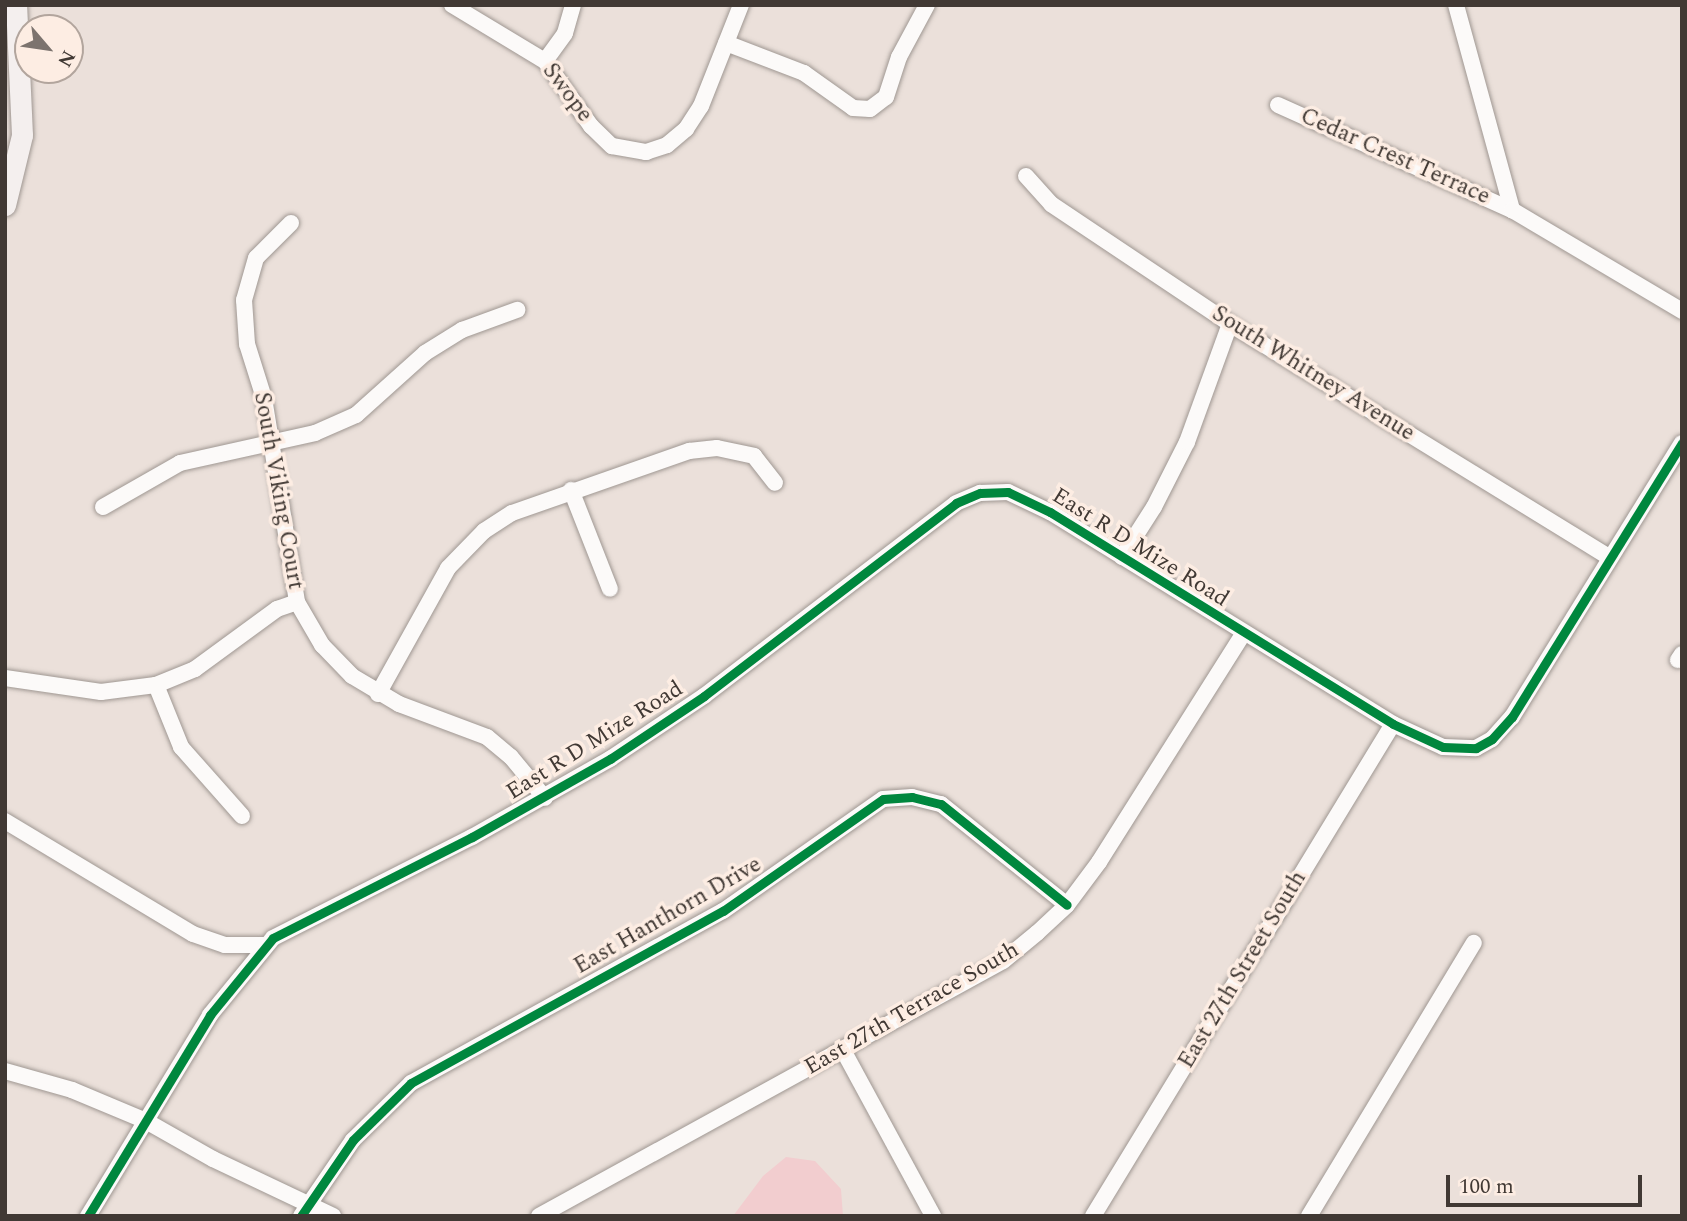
<!DOCTYPE html>
<style>
body{margin:0}
#map{position:relative;width:1687px;height:1221px;overflow:hidden;background:#ebe0da;font-family:Spectral,serif}
div>[style]{position:absolute}
.green>*{inset:0;background:#f2cdcf}
.roads{filter:drop-shadow(0 0 2px #9f9792) drop-shadow(0 0 2px #9f9792)}
.street>*{height:16px;margin:-8px;padding:0 8px;transform-origin:8px;border-radius:8px;background:#fcfaf9}
.secondary>*{height:21px;margin:-10.5px;padding:0 10.5px;transform-origin:10.5px;border-radius:10.5px;background:#f4efee}
.cycleway>*{height:9px;margin:-4.5px;padding:0 4.5px;transform-origin:4.5px;border-radius:4.5px;background:#00873e}
span{translate:-50% -50%;white-space:nowrap;text-align:center;line-height:1.15;-webkit-text-stroke:7px #fdede3;paint-order:stroke}
.street-label{font-size:23px;color:#413934}
.frame{position:absolute;inset:0;border:7px solid #413934;pointer-events:none}
.north{position:absolute;left:14px;top:14px;width:70px;height:70px;box-sizing:border-box;background:#fdede3;border:2px solid #b2a59d;border-radius:50%;rotate:119deg;font-size:19px;font-weight:700;line-height:28px;text-align:center;color:#413934}
.north::after{content:'';display:block;margin:auto;width:24px;height:32px;background:#7c736e;clip-path:polygon(50% 0,100% 100%,50% 72%,0 100%)}
.scale{position:absolute;left:1446px;top:1175px;width:196px;height:32px;box-sizing:border-box;border:4px solid #413934;border-top:0;padding-left:9px;font-size:21px;line-height:24px;white-space:nowrap;color:#413934;-webkit-text-stroke:5px #fdede3;paint-order:stroke}
</style>
<div id="map">
<div class="green">
<div style="clip-path:polygon(786px 1157px,815px 1161px,841px 1189px,843px 1216px,733px 1216px,763px 1176px)"></div>
</div>
<div class="roads">
<div class="street">
<div style="left:452px;top:5px;width:109px;rotate:31.1deg"></div>
<div style="left:545px;top:61px;width:80px;rotate:54.7deg"></div>
<div style="left:591px;top:126px;width:29px;rotate:44deg"></div>
<div style="left:612px;top:146px;width:35px;rotate:10deg"></div>
<div style="left:646px;top:152px;width:22px;rotate:-18deg"></div>
<div style="left:667px;top:145px;width:25px;rotate:-40deg"></div>
<div style="left:686px;top:129px;width:27px;rotate:-57deg"></div>
<div style="left:701px;top:106px;width:109px;rotate:-68.4deg"></div>
<div style="left:1456px;top:5px;width:213px;rotate:74.7deg"></div>
<div style="left:726px;top:43px;width:84px;rotate:21deg"></div>
<div style="left:804px;top:73px;width:60px;rotate:35.5deg"></div>
<div style="left:853px;top:108px;width:17px;rotate:3deg"></div>
<div style="left:870px;top:109px;width:20px;rotate:-37deg"></div>
<div style="left:886px;top:97px;width:42px;rotate:-72deg"></div>
<div style="left:899px;top:57px;width:59px;rotate:-61.7deg"></div>
<div style="left:545px;top:61px;width:34px;rotate:-54deg"></div>
<div style="left:565px;top:33px;width:29px;rotate:-74deg"></div>
<div style="left:1278px;top:105px;width:256px;rotate:24.2deg"></div>
<div style="left:1512px;top:210px;width:198px;rotate:30.7deg"></div>
<div style="left:1026px;top:176px;width:38px;rotate:48deg"></div>
<div style="left:1051px;top:204px;width:216px;rotate:33.8deg"></div>
<div style="left:1230px;top:324px;width:446px;rotate:31.6deg"></div>
<div style="left:291px;top:223px;width:49px;rotate:135deg"></div>
<div style="left:256px;top:258px;width:44px;rotate:105.9deg"></div>
<div style="left:244px;top:300px;width:44px;rotate:86.1deg"></div>
<div style="left:247px;top:344px;width:57px;rotate:72.5deg"></div>
<div style="left:264px;top:398px;width:207px;rotate:80.8deg"></div>
<div style="left:297px;top:602px;width:50px;rotate:59.8deg"></div>
<div style="left:322px;top:645px;width:43px;rotate:45.9deg"></div>
<div style="left:352px;top:676px;width:55px;rotate:30.8deg"></div>
<div style="left:399px;top:704px;width:94px;rotate:20.6deg"></div>
<div style="left:487px;top:737px;width:31px;rotate:40deg"></div>
<div style="left:511px;top:757px;width:53px;rotate:50.3deg"></div>
<div style="left:571px;top:490px;width:106px;rotate:68.5deg"></div>
<div style="left:103px;top:507px;width:89px;rotate:-29.7deg"></div>
<div style="left:180px;top:463px;width:138px;rotate:-12.5deg"></div>
<div style="left:315px;top:433px;width:45px;rotate:-23.7deg"></div>
<div style="left:356px;top:415px;width:93px;rotate:-41.9deg"></div>
<div style="left:425px;top:353px;width:44px;rotate:-31.9deg"></div>
<div style="left:462px;top:330px;width:59px;rotate:-20deg"></div>
<div style="left:1122px;top:557px;width:59px;rotate:-57.4deg"></div>
<div style="left:1154px;top:507px;width:73px;rotate:-63.1deg"></div>
<div style="left:1187px;top:442px;width:126px;rotate:-70deg"></div>
<div style="left:1678px;top:660px;width:7px;rotate:-56deg"></div>
<div style="left:5px;top:678px;width:97px;rotate:8.3deg"></div>
<div style="left:101px;top:692px;width:55px;rotate:-7.3deg"></div>
<div style="left:156px;top:685px;width:42px;rotate:-22.3deg"></div>
<div style="left:195px;top:669px;width:102px;rotate:-36.2deg"></div>
<div style="left:277px;top:609px;width:21px;rotate:-19deg"></div>
<div style="left:156px;top:685px;width:67px;rotate:68deg"></div>
<div style="left:181px;top:747px;width:92px;rotate:48.5deg"></div>
<div style="left:378px;top:694px;width:144px;rotate:-60.9deg"></div>
<div style="left:448px;top:568px;width:52px;rotate:-45.8deg"></div>
<div style="left:484px;top:531px;width:33px;rotate:-33deg"></div>
<div style="left:512px;top:513px;width:188px;rotate:-19.3deg"></div>
<div style="left:689px;top:451px;width:28px;rotate:-6deg"></div>
<div style="left:717px;top:448px;width:38px;rotate:12deg"></div>
<div style="left:754px;top:456px;width:34px;rotate:52deg"></div>
<div style="left:5px;top:821px;width:219px;rotate:31deg"></div>
<div style="left:193px;top:934px;width:34px;rotate:19deg"></div>
<div style="left:225px;top:945px;width:41px"></div>
<div style="left:843px;top:1050px;width:189px;rotate:61.5deg"></div>
<div style="left:5px;top:1071px;width:70px;rotate:15.8deg"></div>
<div style="left:72px;top:1090px;width:80px;rotate:22.7deg"></div>
<div style="left:146px;top:1121px;width:77px;rotate:29.6deg"></div>
<div style="left:213px;top:1159px;width:133px;rotate:25.4deg"></div>
<div style="left:88px;top:1216px;width:235px;rotate:-58.7deg"></div>
<div style="left:210px;top:1015px;width:99px;rotate:-50.7deg"></div>
<div style="left:273px;top:938px;width:223px;rotate:-26.9deg"></div>
<div style="left:472px;top:837px;width:159px;rotate:-29.5deg"></div>
<div style="left:610px;top:759px;width:113px;rotate:-33.8deg"></div>
<div style="left:704px;top:696px;width:317px;rotate:-37.4deg"></div>
<div style="left:956px;top:503px;width:26px;rotate:-23deg"></div>
<div style="left:980px;top:493px;width:28px;rotate:-2deg"></div>
<div style="left:1008px;top:492px;width:47px;rotate:25.5deg"></div>
<div style="left:1050px;top:512px;width:403px;rotate:31.7deg"></div>
<div style="left:1393px;top:724px;width:55px;rotate:24.7deg"></div>
<div style="left:1443px;top:747px;width:33px;rotate:2deg"></div>
<div style="left:1476px;top:748px;width:18px;rotate:-29deg"></div>
<div style="left:1492px;top:739px;width:30px;rotate:-48deg"></div>
<div style="left:1512px;top:717px;width:322px;rotate:-58.2deg"></div>
<div style="left:301px;top:1216px;width:92px;rotate:-55.6deg"></div>
<div style="left:353px;top:1140px;width:81px;rotate:-44.5deg"></div>
<div style="left:411px;top:1083px;width:356px;rotate:-28.9deg"></div>
<div style="left:723px;top:911px;width:195px;rotate:-35deg"></div>
<div style="left:883px;top:799px;width:29px;rotate:-4deg"></div>
<div style="left:912px;top:797px;width:30px;rotate:14deg"></div>
<div style="left:941px;top:804px;width:161px;rotate:38.7deg"></div>
<div style="left:539px;top:1216px;width:529px;rotate:-28.79deg"></div>
<div style="left:1003px;top:961px;width:44px;rotate:-39.5deg"></div>
<div style="left:1037px;top:933px;width:41px;rotate:-43deg"></div>
<div style="left:1067px;top:905px;width:54px;rotate:-53.3deg"></div>
<div style="left:1099px;top:862px;width:270px;rotate:-57.7deg"></div>
<div style="left:1093px;top:1216px;width:576px;rotate:-58.63deg"></div>
<div style="left:1309px;top:1216px;width:319px;rotate:-58.9deg"></div>
</div>
<div class="secondary">
<div style="left:5px;top:205px;width:72px;rotate:-76.3deg"></div>
<div style="left:22px;top:135px;width:130px;rotate:-92.6deg"></div>
</div>
</div>
<div class="cycleway">
<div style="left:88px;top:1216px;width:235px;rotate:-58.7deg"></div>
<div style="left:210px;top:1015px;width:99px;rotate:-50.7deg"></div>
<div style="left:273px;top:938px;width:223px;rotate:-26.9deg"></div>
<div style="left:472px;top:837px;width:159px;rotate:-29.5deg"></div>
<div style="left:610px;top:759px;width:113px;rotate:-33.8deg"></div>
<div style="left:704px;top:696px;width:317px;rotate:-37.4deg"></div>
<div style="left:956px;top:503px;width:26px;rotate:-23deg"></div>
<div style="left:980px;top:493px;width:28px;rotate:-2deg"></div>
<div style="left:1008px;top:492px;width:47px;rotate:25.5deg"></div>
<div style="left:1050px;top:512px;width:403px;rotate:31.7deg"></div>
<div style="left:1393px;top:724px;width:55px;rotate:24.7deg"></div>
<div style="left:1443px;top:747px;width:33px;rotate:2deg"></div>
<div style="left:1476px;top:748px;width:18px;rotate:-29deg"></div>
<div style="left:1492px;top:739px;width:30px;rotate:-48deg"></div>
<div style="left:1512px;top:717px;width:322px;rotate:-58.2deg"></div>
<div style="left:301px;top:1216px;width:92px;rotate:-55.6deg"></div>
<div style="left:353px;top:1140px;width:81px;rotate:-44.5deg"></div>
<div style="left:411px;top:1083px;width:356px;rotate:-28.9deg"></div>
<div style="left:723px;top:911px;width:195px;rotate:-35deg"></div>
<div style="left:883px;top:799px;width:29px;rotate:-4deg"></div>
<div style="left:912px;top:797px;width:30px;rotate:14deg"></div>
<div style="left:941px;top:804px;width:161px;rotate:38.7deg"></div>
</div>
<div class="street-label">
<span style="left:567px;top:93px;rotate:53deg">Swope</span>
<span style="left:1395px;top:157px;rotate:24deg">Cedar Crest Terrace</span>
<span style="left:1313px;top:374px;rotate:32deg">South Whitney Avenue</span>
<span style="left:278px;top:491px;rotate:80deg">South Viking Court</span>
<span style="left:1140px;top:548px;rotate:32deg">East R D Mize Road</span>
<span style="left:595px;top:741px;rotate:-32deg">East R D Mize Road</span>
<span style="left:668px;top:916px;rotate:-30deg">East Hanthorn Drive</span>
<span style="left:1243px;top:970px;rotate:-59deg">East 27th Street South</span>
<span style="left:912px;top:1009px;rotate:-30deg">East 27th Terrace South</span>
</div>
<div class="frame"></div>
<div class="north">N</div>
<div class="scale">100 m</div>
</div>
